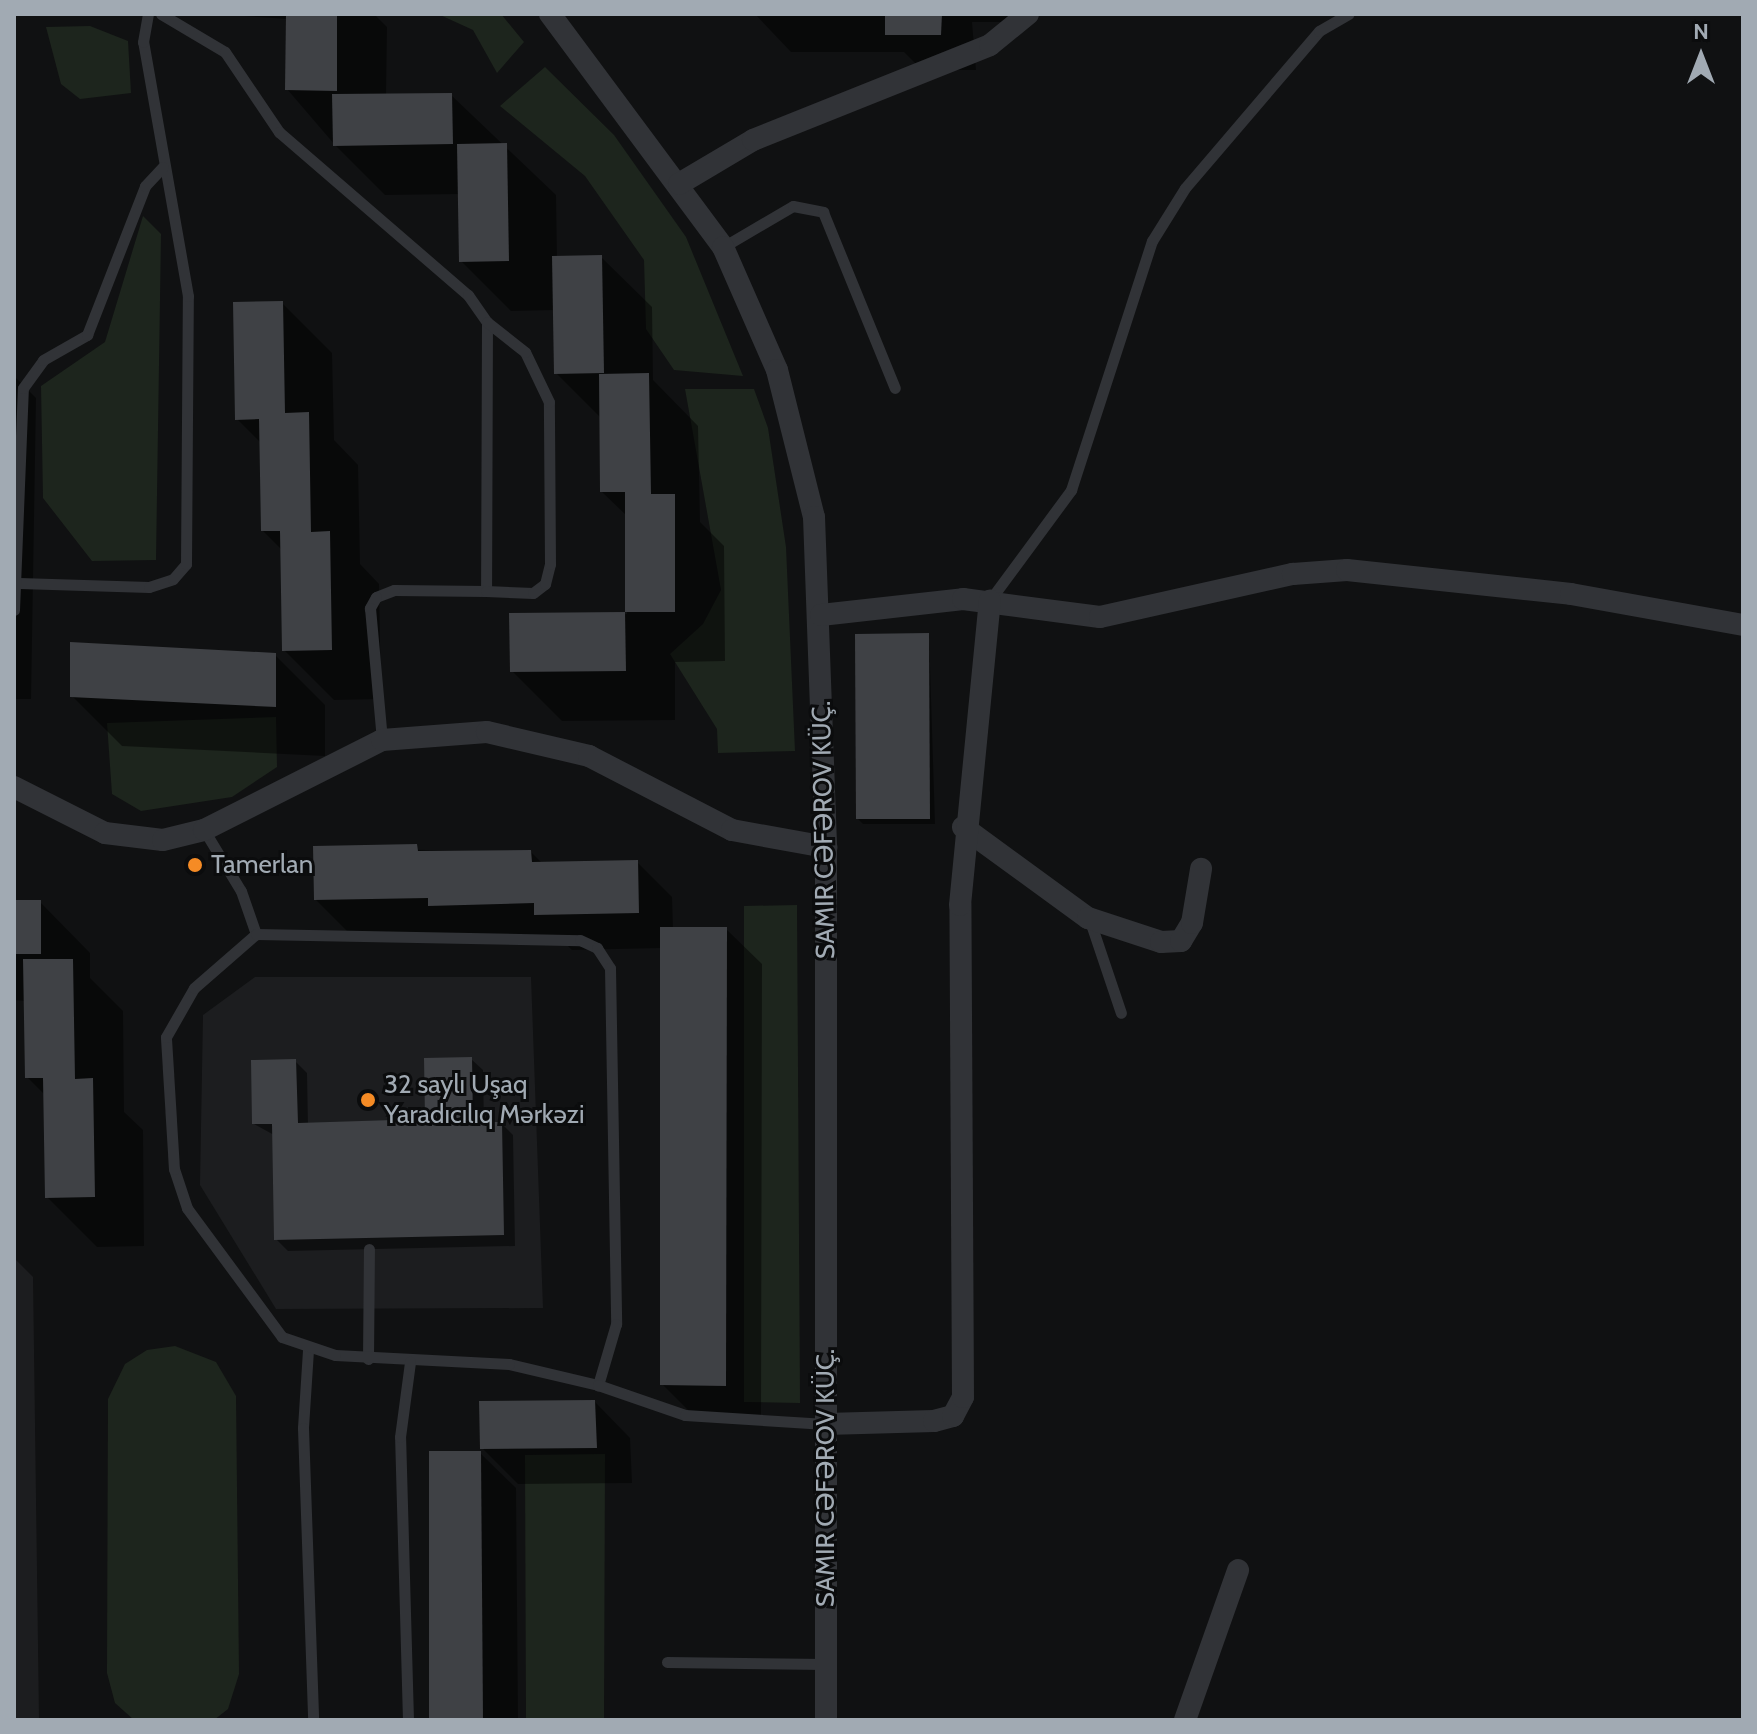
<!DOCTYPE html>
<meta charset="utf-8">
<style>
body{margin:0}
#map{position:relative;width:1757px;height:1734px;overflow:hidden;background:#101112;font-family:Cabin,sans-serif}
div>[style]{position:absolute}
.built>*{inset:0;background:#1c1d1f}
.green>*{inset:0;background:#1d251d}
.shadow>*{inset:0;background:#0007}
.building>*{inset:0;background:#3f4145}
.lane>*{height:11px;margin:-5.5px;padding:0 5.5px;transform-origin:5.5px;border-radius:5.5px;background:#313337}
.street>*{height:22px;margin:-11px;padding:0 11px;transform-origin:11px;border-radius:11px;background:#313337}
.dots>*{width:22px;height:22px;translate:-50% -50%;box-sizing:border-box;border:4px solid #0b0c0d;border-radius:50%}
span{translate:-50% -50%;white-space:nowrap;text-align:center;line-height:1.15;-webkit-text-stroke:6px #0b0c0d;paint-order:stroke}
.street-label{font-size:26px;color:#a1aab3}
.poi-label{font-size:26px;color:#a1aab3}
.left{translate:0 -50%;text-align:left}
.frame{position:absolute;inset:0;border:16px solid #a1aab3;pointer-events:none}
.north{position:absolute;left:1661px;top:16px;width:80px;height:80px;-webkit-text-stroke:6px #0b0c0d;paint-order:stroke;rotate:0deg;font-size:22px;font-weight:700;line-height:32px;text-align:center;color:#a1aab3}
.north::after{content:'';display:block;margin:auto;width:28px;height:36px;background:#a1aab3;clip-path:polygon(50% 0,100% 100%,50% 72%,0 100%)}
</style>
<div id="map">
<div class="built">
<div style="clip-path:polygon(255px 977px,531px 977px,543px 1308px,276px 1309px,200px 1185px,203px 1015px)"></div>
<div style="clip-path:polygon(14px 1258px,33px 1277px,39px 1720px,14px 1720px)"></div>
</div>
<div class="green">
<div style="clip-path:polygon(438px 14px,501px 14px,524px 42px,497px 73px,473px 30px)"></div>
<div style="clip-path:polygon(90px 26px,128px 41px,131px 93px,80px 99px,61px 84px,46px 27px)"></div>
<div style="clip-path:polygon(545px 67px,614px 135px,686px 237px,743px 376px,674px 370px,646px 329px,644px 260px,585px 176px,500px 106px)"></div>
<div style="clip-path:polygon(143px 216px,161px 234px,156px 560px,92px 561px,43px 498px,41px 386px,105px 342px)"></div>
<div style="clip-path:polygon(685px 389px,754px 389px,768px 428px,786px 547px,795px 751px,718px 753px,717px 729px,670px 654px,703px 624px,721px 590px)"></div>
<div style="clip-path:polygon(276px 717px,277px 767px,232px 797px,141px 811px,112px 794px,107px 723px)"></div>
<div style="clip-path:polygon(797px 905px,800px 1403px,744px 1402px,744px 906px)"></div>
<div style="clip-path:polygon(175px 1346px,216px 1362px,236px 1396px,239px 1674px,228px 1709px,214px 1720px,134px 1720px,115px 1703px,107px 1673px,108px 1399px,125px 1364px,147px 1350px)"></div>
<div style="clip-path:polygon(605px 1454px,604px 1720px,526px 1720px,525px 1455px)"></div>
</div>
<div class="shadow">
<div style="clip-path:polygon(214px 14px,374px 14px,387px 27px,386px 95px,451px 95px,556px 195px,557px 258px,601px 257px,652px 307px,653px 380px,698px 426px,700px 522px,724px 546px,725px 661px,675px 662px,675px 720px,562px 721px,512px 671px,512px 615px,627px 614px,627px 516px,602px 492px,601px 418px,556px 373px,555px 310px,511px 311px,461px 261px,460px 194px,385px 195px,335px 145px,287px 89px,288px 19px)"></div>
<div style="clip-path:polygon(755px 14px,1025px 14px,1025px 22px,972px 22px,976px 70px,922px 70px,904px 52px,791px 52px)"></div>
<div style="clip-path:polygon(282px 303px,332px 353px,334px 440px,358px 465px,360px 564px,379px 584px,381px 699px,334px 700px,284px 650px,282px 550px,263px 531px,262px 444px,237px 419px)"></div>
<div style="clip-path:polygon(14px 376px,36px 398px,31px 699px,14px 699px)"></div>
<div style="clip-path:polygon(929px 635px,935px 824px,863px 824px,858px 819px)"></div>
<div style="clip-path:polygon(275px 655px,325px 705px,325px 756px,122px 746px,72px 696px)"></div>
<div style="clip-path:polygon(315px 848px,531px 852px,542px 863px,637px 862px,672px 897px,673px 929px,726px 929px,762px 964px,761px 1421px,698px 1420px,662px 1384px,662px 948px,572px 950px,560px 938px,351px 935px,316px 900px)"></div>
<div style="clip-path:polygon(14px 902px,40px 902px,90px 953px,90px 978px,123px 1011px,124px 1112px,143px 1130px,144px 1246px,97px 1247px,47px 1197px,45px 1095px,27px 1077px,26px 1001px,14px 1000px)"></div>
<div style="clip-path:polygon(471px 1059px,483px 1070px,484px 1124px,502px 1124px,513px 1135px,515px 1246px,288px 1251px,276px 1239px,274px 1135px,254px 1124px,295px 1061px,307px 1073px,308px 1125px,427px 1121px)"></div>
<div style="clip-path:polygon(595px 1402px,630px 1438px,632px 1483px,518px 1484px,482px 1448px)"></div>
<div style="clip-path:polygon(480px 1453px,516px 1488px,518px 1720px,431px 1720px)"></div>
</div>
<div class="building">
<div style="clip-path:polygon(286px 14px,337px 14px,337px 91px,285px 90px)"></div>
<div style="clip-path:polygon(885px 14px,942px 14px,941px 35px,885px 35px)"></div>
<div style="clip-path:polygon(452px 93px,453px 144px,333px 146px,332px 94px)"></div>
<div style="clip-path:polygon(507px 143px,509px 261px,459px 262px,457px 144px)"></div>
<div style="clip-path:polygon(602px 255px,604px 373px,554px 374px,552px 256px)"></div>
<div style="clip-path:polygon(283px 301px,285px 413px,309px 412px,311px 532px,330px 531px,332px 650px,282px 651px,280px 531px,261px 531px,259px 419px,235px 420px,233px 302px)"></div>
<div style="clip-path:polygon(649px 373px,651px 494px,675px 494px,675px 612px,625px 612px,625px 492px,600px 492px,599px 374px)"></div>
<div style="clip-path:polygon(625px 612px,626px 671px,510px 672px,509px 613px)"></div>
<div style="clip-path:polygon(929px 633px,930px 819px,856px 819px,855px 634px)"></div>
<div style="clip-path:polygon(70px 642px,276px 653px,276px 707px,70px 697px)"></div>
<div style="clip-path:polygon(417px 844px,418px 851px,531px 850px,532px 862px,638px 860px,639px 913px,534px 915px,534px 903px,428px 906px,428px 898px,314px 900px,313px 846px)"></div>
<div style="clip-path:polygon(14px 900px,41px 900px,41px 954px,14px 954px)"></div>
<div style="clip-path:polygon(660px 927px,727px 927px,726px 1386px,660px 1385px)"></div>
<div style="clip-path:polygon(23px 959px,73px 959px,75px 1079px,93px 1078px,95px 1197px,45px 1198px,43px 1078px,25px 1078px)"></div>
<div style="clip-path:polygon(472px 1057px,473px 1122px,502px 1122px,504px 1235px,274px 1240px,272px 1124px,252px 1124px,251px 1060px,296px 1059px,298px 1123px,425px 1119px,424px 1058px)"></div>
<div style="clip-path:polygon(595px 1400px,597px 1448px,480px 1449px,479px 1401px)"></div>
<div style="clip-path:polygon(429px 1451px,481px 1451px,483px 1720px,429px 1720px)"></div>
</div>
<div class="lane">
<div style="left:161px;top:14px;width:74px;rotate:30.7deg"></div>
<div style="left:225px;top:52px;width:97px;rotate:56deg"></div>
<div style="left:279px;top:132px;width:250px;rotate:40.8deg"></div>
<div style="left:468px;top:295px;width:33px;rotate:55deg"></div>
<div style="left:487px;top:322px;width:269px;rotate:90.2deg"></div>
<div style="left:486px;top:591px;width:92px;rotate:-179.4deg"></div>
<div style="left:394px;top:590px;width:19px;rotate:159deg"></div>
<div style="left:376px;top:597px;width:13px;rotate:119deg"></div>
<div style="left:370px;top:608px;width:133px;rotate:84.8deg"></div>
<div style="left:723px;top:247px;width:81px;rotate:-30.4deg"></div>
<div style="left:793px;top:206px;width:31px;rotate:11deg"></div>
<div style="left:823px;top:212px;width:190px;rotate:67.8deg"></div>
<div style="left:19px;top:583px;width:130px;rotate:1.8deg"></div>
<div style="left:149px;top:587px;width:25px;rotate:-18deg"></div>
<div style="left:173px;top:579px;width:20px;rotate:-49deg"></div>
<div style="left:186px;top:564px;width:268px;rotate:-89.6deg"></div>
<div style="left:188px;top:296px;width:258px;rotate:-100deg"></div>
<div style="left:143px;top:42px;width:28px;rotate:-80deg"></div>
<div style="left:486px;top:591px;width:47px;rotate:2.4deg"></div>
<div style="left:533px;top:593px;width:15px;rotate:-37deg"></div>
<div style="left:545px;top:584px;width:21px;rotate:-76deg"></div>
<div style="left:550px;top:564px;width:162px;rotate:-90.4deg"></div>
<div style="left:549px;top:402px;width:55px;rotate:-115.6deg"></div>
<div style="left:525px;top:352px;width:48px;rotate:-141.7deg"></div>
<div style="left:990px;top:600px;width:137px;rotate:-53.6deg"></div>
<div style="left:1071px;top:490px;width:262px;rotate:-72deg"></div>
<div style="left:1152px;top:241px;width:62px;rotate:-58.1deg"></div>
<div style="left:1185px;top:188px;width:206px;rotate:-49.5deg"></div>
<div style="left:1319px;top:31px;width:34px;rotate:-30deg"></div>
<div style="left:14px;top:610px;width:222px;rotate:-87.7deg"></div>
<div style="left:23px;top:388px;width:34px;rotate:-54deg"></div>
<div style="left:43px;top:360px;width:51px;rotate:-29.6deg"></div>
<div style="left:87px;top:335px;width:160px;rotate:-68.7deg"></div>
<div style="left:145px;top:186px;width:26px;rotate:-47deg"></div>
<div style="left:204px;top:830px;width:71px;rotate:58.8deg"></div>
<div style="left:241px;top:891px;width:46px;rotate:70.8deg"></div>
<div style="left:1089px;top:918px;width:100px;rotate:71.4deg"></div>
<div style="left:308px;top:1350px;width:78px;rotate:93.7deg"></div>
<div style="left:303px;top:1428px;width:292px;rotate:88deg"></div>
<div style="left:368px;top:1359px;width:110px;rotate:-89.5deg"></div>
<div style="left:598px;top:1385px;width:91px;rotate:-166.7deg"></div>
<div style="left:509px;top:1364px;width:174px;rotate:-177deg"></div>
<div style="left:335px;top:1355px;width:56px;rotate:-161.2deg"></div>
<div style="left:282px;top:1337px;width:160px;rotate:-126.4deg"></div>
<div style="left:187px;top:1208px;width:41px;rotate:-108.4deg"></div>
<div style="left:174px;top:1169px;width:132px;rotate:-93.5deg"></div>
<div style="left:166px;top:1037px;width:56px;rotate:-60.3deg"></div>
<div style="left:194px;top:988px;width:82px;rotate:-41.1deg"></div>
<div style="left:256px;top:934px;width:324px;rotate:1.1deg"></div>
<div style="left:580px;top:940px;width:19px;rotate:25deg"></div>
<div style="left:597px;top:948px;width:24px;rotate:57deg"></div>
<div style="left:610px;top:968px;width:356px;rotate:89deg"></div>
<div style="left:616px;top:1324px;width:64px;rotate:106.4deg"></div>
<div style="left:598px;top:1385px;width:92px;rotate:19deg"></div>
<div style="left:685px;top:1415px;width:141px;rotate:3.7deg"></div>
<div style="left:667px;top:1662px;width:158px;rotate:0.7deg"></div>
<div style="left:408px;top:1720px;width:283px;rotate:-91.6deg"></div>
<div style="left:400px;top:1437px;width:76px;rotate:-82.4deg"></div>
</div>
<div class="street">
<div style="left:550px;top:14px;width:290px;rotate:53.4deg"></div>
<div style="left:723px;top:247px;width:134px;rotate:66.3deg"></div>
<div style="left:777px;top:370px;width:152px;rotate:75.9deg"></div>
<div style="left:814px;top:517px;width:330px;rotate:87.9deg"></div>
<div style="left:826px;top:847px;width:873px;rotate:90deg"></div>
<div style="left:679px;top:184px;width:86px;rotate:-30.7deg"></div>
<div style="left:753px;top:140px;width:255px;rotate:-21.8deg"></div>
<div style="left:990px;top:45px;width:49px;rotate:-39.2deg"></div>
<div style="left:821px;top:615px;width:143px;rotate:-6.4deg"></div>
<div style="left:963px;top:599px;width:138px;rotate:7.5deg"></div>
<div style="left:1100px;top:617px;width:198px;rotate:-12.6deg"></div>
<div style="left:1293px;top:574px;width:54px;rotate:-4.2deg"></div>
<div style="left:1347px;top:570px;width:225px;rotate:6.1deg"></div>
<div style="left:1571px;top:594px;width:175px;rotate:10.2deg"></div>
<div style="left:14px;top:787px;width:102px;rotate:26.8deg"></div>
<div style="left:105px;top:833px;width:58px;rotate:6.9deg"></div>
<div style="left:163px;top:840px;width:42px;rotate:-13.7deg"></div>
<div style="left:204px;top:830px;width:199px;rotate:-26.8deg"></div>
<div style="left:382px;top:740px;width:105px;rotate:-4.4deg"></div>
<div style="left:487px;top:732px;width:105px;rotate:13.2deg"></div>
<div style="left:589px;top:756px;width:161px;rotate:27.4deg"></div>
<div style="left:732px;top:830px;width:96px;rotate:10.3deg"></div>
<div style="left:963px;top:827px;width:155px;rotate:36.1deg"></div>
<div style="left:1088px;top:918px;width:77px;rotate:18.2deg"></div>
<div style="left:1161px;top:942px;width:20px;rotate:-3deg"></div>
<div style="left:1181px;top:941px;width:21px;rotate:-59deg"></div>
<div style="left:1192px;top:923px;width:55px;rotate:-80.5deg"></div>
<div style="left:826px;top:1424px;width:108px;rotate:-1.6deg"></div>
<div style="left:934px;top:1421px;width:20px;rotate:-15deg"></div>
<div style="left:953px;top:1416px;width:21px;rotate:-62deg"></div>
<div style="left:963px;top:1397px;width:492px;rotate:-90.3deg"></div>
<div style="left:960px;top:905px;width:306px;rotate:-84.4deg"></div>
<div style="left:1185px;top:1720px;width:159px;rotate:-70.5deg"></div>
</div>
<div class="dots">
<div style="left:195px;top:865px;background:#f58b25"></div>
<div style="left:368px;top:1100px;background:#f58b25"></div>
</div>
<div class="street-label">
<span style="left:824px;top:830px;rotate:-91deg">SAMIR CƏFƏROV KÜÇ.</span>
<span style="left:826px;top:1478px;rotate:-90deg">SAMIR CƏFƏROV KÜÇ.</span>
</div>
<div class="poi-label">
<span class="left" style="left:211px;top:865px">Tamerlan</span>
<span class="left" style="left:384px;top:1100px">32 saylı Uşaq<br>Yaradıcılıq Mərkəzi</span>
</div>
<div class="frame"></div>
<div class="north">N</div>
</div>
